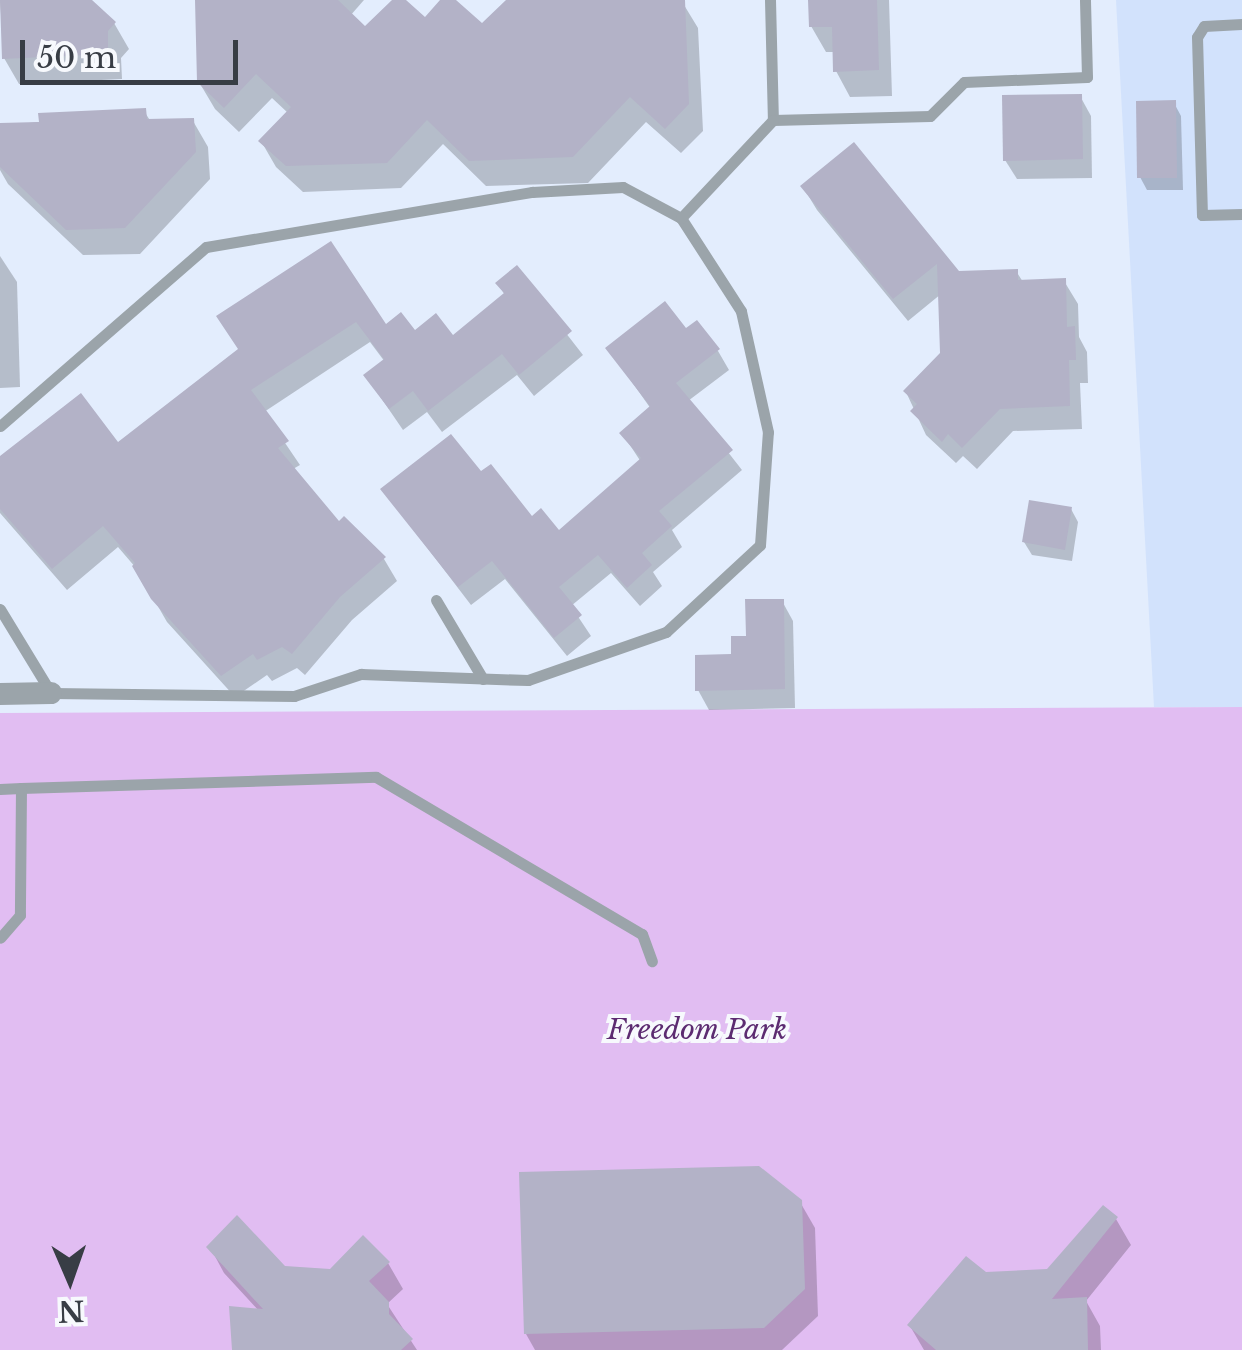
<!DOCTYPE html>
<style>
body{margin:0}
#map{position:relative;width:1242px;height:1350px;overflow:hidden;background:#e3edfd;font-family:"Libre Baskerville",serif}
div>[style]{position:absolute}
.built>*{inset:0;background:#d2e2fc}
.green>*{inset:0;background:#e1bdf2}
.shadow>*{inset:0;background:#0003}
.building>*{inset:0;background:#b3b2c7}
.service>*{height:11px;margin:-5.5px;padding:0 5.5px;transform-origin:5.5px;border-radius:5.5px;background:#9ba4aa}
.minor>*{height:22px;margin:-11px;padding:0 11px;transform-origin:11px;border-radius:11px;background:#9ba4aa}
span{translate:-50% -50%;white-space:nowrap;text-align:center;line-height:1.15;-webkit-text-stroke:8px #f7f9fd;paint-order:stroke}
.park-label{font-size:28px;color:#5c2b71;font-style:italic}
.north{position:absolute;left:20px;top:1230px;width:100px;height:100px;-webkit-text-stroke:8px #f7f9fd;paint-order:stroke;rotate:178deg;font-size:28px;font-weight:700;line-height:40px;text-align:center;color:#383d45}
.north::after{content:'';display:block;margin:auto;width:35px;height:45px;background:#383d45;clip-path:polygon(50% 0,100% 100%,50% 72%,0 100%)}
.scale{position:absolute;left:20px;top:40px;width:218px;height:45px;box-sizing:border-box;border:5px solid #383d45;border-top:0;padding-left:12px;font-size:30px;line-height:35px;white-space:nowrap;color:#383d45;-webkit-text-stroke:8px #f7f9fd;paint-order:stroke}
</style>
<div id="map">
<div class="built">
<div style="clip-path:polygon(1116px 0,1242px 0,1242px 707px,1154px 707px)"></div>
</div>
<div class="green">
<div style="clip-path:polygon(1242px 707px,1242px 1350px,0 1350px,0 713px)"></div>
</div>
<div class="shadow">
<div style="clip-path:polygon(0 0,88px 0,114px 23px,129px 49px,121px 58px,122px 79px,19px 84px,4px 58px)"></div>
<div style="clip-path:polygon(197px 0,364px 0,350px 16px,365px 29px,395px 0,402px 0,426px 21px,443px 0,452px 0,483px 26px,509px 0,681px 0,698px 28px,703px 131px,681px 153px,646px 122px,588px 183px,486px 186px,443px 144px,401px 188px,303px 192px,276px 167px,261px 141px,288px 113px,272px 98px,239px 132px,215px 109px,199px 82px)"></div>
<div style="clip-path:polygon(810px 0,889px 0,892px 96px,850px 97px,836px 71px,835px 52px,826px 52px,811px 26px)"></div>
<div style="clip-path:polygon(1080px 96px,1091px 116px,1092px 178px,1017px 179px,1005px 160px)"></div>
<div style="clip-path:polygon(1174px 103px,1181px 116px,1183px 190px,1147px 190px,1140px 177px)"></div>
<div style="clip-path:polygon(144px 111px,151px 122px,193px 121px,208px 147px,210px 179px,140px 254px,83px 255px,8px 184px,0 170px,0 126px)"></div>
<div style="clip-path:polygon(803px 187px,958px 273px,1016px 271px,1023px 282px,1064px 281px,1078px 304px,1079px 337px,1087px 352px,1088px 383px,1080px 383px,1082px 429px,1013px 431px,977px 469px,963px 456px,956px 463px,926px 435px,906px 392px,943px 354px,941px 294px,908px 321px,817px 210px)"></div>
<div style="clip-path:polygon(330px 244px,385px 327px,453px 339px,505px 295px,498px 284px,516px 269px,583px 355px,534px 396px,517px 375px,442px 432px,427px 412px,403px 430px,366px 376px,385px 362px,370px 342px,264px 412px,300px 465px,293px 469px,339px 524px,384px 559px,397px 581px,352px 620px,305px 675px,297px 668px,272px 681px,267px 675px,235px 697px,167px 622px,136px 568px,118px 547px,67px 590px,0 513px,0 459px,118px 445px,240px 351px)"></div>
<div style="clip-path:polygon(0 256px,17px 282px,20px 387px,0 388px)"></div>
<div style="clip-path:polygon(685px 332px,718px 351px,729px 370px,688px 401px,742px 470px,672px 530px,682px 547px,653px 572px,662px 586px,640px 606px,611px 573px,571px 606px,591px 636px,567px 656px,505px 579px,471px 605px,383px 490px,480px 475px,532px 519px,558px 533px,641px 462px,622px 433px,651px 409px,608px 348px)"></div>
<div style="clip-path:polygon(1071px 509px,1078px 522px,1072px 561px,1032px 555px,1024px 542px)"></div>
<div style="clip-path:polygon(782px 601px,793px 621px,795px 708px,709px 710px,698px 690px)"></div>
<div style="clip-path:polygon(800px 1202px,815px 1228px,818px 1316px,782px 1350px,535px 1350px,526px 1334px)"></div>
<div style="clip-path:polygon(1116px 1219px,1131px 1245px,1086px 1301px,1100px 1326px,1101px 1350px,924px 1350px,910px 1326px,985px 1274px,1048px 1271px)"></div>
<div style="clip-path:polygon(210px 1247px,284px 1269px,331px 1271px,388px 1263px,403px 1289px,387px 1304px,417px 1350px,235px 1350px,259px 1311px,224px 1273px)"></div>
</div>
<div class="building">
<div style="clip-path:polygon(0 0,92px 0,116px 22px,108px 31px,108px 54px,2px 59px)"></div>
<div style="clip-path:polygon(195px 0,338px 0,365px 26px,392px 0,406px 0,425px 17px,440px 0,456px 0,482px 23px,506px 0,685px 0,689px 104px,665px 129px,630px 97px,573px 157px,469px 161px,427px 120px,387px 163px,286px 166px,258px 141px,291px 107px,256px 74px,224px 108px,197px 82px)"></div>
<div style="clip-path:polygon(808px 0,877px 0,879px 70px,833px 72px,832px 27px,809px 27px)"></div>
<div style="clip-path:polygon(1082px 94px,1083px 159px,1003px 161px,1002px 95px)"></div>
<div style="clip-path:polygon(1176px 100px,1177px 178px,1137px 178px,1136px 101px)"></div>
<div style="clip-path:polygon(146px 108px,147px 119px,194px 118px,196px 152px,125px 228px,66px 230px,0 167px,0 123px,39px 122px,38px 113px)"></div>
<div style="clip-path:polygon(854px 142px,959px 271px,1018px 269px,1018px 280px,1066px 278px,1067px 327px,1075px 326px,1076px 360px,1069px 360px,1070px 406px,1000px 409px,962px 448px,948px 434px,942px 442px,910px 411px,917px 404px,903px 391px,940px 353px,937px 264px,893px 299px,800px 186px)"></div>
<div style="clip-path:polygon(331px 241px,386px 324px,401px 312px,415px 330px,436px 313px,453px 335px,504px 293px,495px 283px,517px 265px,572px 331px,519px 375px,502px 354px,428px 411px,413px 391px,389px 409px,363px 375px,384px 359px,356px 322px,251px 390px,289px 441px,278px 448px,339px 521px,344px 516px,386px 557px,340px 597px,292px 654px,282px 647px,257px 660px,253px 654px,221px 676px,151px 599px,132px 566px,135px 563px,103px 526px,52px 569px,0 509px,0 456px,81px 393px,118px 442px,238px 349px,216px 316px)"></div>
<div style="clip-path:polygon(665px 301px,686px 328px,697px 320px,720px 349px,676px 383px,733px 450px,659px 511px,672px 526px,642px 553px,652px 565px,627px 588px,598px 555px,559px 587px,582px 615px,554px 638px,492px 561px,458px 587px,380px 489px,451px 434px,481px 471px,491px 464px,532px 516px,541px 508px,559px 530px,641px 458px,619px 433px,650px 406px,605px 348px)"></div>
<div style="clip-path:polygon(1029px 500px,1072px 507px,1065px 550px,1022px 542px)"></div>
<div style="clip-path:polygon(745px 599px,784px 599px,785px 689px,695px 691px,695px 655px,731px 654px,731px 636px,746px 636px)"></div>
<div style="clip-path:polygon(759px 1166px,802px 1200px,805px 1289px,764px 1328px,524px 1334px,519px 1172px)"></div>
<div style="clip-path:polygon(1103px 1205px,1118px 1217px,1052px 1299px,1087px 1297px,1088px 1350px,936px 1350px,907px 1325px,966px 1256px,986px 1272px,1047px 1269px)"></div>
<div style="clip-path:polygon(237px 1215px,285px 1266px,330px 1269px,363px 1235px,390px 1262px,369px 1281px,389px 1302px,389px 1314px,413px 1339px,401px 1350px,232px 1350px,229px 1306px,263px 1309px,206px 1247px)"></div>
</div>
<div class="service">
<div style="left:770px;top:0;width:120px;rotate:88.6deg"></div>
<div style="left:773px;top:120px;width:157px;rotate:-1.5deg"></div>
<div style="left:930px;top:116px;width:48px;rotate:-45deg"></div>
<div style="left:964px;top:82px;width:123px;rotate:-2.3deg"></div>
<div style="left:1087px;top:77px;width:77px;rotate:-91.5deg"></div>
<div style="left:1242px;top:24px;width:38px;rotate:177deg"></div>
<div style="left:1204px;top:26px;width:13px;rotate:122deg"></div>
<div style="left:1197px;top:37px;width:178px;rotate:88.4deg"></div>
<div style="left:1202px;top:215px;width:40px;rotate:-1.4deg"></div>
<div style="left:0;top:426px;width:273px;rotate:-41deg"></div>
<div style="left:206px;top:247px;width:331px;rotate:-9.6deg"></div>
<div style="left:532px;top:192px;width:91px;rotate:-3.1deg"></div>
<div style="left:623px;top:187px;width:66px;rotate:28.1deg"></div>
<div style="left:436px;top:600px;width:92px;rotate:59.3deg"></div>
<div style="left:0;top:609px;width:98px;rotate:58.7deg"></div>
<div style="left:51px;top:693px;width:243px;rotate:0.7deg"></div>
<div style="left:294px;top:696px;width:71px;rotate:-18.2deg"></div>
<div style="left:361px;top:674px;width:167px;rotate:2.1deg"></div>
<div style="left:528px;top:680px;width:146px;rotate:-19.2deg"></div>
<div style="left:666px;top:632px;width:128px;rotate:-42.8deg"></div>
<div style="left:760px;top:545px;width:113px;rotate:-86deg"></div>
<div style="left:768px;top:432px;width:124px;rotate:-102.6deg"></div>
<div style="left:741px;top:311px;width:111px;rotate:-122.8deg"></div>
<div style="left:681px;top:218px;width:134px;rotate:-46.8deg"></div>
<div style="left:21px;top:788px;width:355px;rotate:-1.8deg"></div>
<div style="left:376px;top:777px;width:309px;rotate:30.6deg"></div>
<div style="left:642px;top:934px;width:29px;rotate:70deg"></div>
<div style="left:0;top:789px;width:21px;rotate:-3deg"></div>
<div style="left:21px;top:788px;width:127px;rotate:90.5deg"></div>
<div style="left:20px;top:915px;width:30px;rotate:131deg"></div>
</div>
<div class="minor">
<div style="left:0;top:694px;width:51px;rotate:-1.1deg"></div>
</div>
<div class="park-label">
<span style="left:697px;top:1030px">Freedom Park</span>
</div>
<div class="north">N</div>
<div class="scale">50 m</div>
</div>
